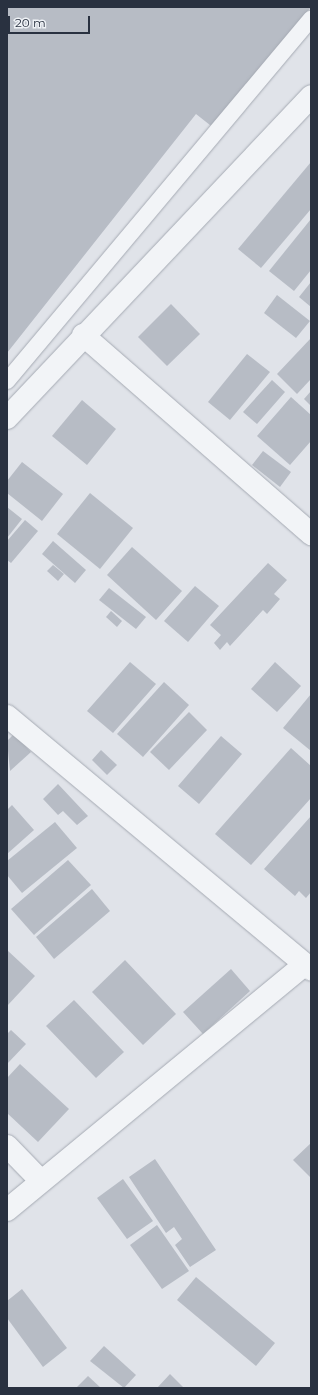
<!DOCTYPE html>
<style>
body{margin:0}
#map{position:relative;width:318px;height:1395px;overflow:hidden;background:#e0e3e9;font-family:Montserrat,sans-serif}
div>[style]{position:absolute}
.building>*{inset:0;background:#b7bcc5}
.roads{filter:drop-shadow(0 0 1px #a5aab3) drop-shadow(0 0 1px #a5aab3)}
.service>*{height:16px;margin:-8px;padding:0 8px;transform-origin:8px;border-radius:8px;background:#f2f4f7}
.minor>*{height:22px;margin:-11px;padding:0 11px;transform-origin:11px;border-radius:11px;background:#f2f4f7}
span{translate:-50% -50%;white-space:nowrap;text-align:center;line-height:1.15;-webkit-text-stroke:3px #eff2f6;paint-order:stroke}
.frame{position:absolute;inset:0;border:8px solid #293140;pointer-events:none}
.scale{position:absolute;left:8px;top:16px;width:82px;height:18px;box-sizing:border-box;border:2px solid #293140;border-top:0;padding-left:5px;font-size:12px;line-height:14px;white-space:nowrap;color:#293140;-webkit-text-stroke:3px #eff2f6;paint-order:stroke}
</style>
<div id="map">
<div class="building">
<div style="clip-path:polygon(7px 7px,311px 7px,215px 129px,196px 114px,7px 353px)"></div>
<div style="clip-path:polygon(311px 162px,311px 209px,261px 268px,238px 249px)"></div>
<div style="clip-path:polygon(311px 219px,311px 270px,294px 291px,269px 271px)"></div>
<div style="clip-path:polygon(311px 282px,311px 307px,299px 297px)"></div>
<div style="clip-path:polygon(277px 295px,310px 321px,296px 338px,264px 313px)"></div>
<div style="clip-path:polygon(171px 304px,200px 334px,167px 366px,138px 337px)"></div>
<div style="clip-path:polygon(311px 338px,311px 379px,297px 394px,277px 374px)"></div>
<div style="clip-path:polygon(247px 354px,270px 372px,230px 420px,208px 402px)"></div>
<div style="clip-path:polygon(272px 380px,285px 392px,257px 424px,243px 412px)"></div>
<div style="clip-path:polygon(311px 391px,311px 406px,304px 399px)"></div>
<div style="clip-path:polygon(291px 397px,311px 415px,311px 441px,290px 465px,257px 436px)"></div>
<div style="clip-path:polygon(82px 400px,116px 429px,87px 465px,52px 436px)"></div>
<div style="clip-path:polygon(263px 451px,291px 472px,280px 487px,252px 465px)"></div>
<div style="clip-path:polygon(22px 462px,63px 494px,42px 521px,7px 493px,7px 481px)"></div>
<div style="clip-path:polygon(90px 493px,133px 528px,100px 569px,57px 534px)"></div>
<div style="clip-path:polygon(7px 507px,22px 519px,7px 538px)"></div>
<div style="clip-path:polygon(25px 520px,38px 531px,11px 563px,7px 560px,7px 541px)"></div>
<div style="clip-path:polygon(53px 541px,86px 570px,75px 583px,42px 554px)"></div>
<div style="clip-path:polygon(132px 547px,182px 591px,156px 620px,107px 575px)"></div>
<div style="clip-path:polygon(268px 563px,287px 580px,274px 594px,280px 599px,267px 614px,263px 610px,230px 646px,227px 642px,220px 650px,214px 643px,221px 635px,210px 625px)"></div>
<div style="clip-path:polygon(53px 565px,64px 574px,58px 581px,47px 571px)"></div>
<div style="clip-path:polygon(195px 586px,219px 606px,188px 642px,164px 621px)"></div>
<div style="clip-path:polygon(109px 588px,146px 617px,136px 629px,99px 600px)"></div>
<div style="clip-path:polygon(111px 611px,122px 621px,117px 627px,106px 617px)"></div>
<div style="clip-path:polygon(130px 662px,156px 684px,113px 733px,87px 711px)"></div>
<div style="clip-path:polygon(275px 662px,301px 686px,277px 712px,251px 689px)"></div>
<div style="clip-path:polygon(164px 682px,189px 705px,143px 757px,117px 734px)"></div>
<div style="clip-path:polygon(311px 694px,311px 751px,283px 728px)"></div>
<div style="clip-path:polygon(189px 712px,207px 730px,169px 770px,150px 752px)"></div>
<div style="clip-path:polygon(14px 734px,31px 752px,10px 771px,7px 741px)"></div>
<div style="clip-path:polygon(221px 736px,242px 754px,199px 804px,178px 786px)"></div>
<div style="clip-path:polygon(291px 748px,311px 766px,311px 798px,251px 865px,215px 834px)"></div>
<div style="clip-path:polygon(101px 750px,117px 765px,107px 775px,92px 760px)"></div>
<div style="clip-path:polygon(58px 784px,88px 816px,77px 825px,63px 811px,58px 815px,43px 799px)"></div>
<div style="clip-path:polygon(12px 805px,34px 830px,7px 854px,7px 810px)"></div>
<div style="clip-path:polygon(311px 816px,311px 892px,306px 898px,299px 891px,295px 896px,264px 869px)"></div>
<div style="clip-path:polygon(55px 822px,77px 848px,22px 893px,7px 875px,7px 861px)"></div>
<div style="clip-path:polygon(68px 860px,91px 885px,34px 935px,11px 909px)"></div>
<div style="clip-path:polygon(92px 889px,110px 911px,54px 959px,36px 937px)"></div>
<div style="clip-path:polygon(7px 950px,35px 976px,7px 1006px)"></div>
<div style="clip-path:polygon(125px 960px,176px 1014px,143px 1045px,92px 992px)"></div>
<div style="clip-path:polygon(231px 969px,250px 991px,203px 1034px,183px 1012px)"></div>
<div style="clip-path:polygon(74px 1000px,124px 1052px,96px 1078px,46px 1026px)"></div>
<div style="clip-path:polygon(11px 1030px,26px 1044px,7px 1064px,7px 1034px)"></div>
<div style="clip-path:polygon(20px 1064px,69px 1109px,38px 1142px,7px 1113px,7px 1078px)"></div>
<div style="clip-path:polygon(311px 1143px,311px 1178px,293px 1160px)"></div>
<div style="clip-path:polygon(155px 1159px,216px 1250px,190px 1267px,175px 1245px,182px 1239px,174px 1227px,166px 1233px,129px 1177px)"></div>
<div style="clip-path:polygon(123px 1179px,153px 1221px,127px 1239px,97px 1198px)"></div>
<div style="clip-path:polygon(157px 1225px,189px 1271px,162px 1289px,130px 1245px)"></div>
<div style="clip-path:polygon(196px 1277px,275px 1343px,256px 1366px,177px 1300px)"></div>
<div style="clip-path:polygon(22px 1289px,67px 1348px,43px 1367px,7px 1318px,7px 1301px)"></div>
<div style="clip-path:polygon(104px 1346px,136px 1375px,124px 1388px,90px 1361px)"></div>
<div style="clip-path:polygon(170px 1374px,184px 1388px,157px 1388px)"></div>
<div style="clip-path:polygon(88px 1376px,101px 1388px,76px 1388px)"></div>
</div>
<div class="roads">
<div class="service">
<div style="left:7px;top:381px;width:473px;rotate:-50deg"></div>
</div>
<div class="minor">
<div style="left:83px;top:335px;width:303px;rotate:41.1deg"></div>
<div style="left:7px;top:418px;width:443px;rotate:-46.6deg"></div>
<div style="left:7px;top:716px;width:396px;rotate:39.8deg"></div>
<div style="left:7px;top:1146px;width:49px;rotate:45.8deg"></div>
<div style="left:7px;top:1210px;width:385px;rotate:-39.5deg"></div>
</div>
</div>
<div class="frame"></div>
<div class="scale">20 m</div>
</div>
